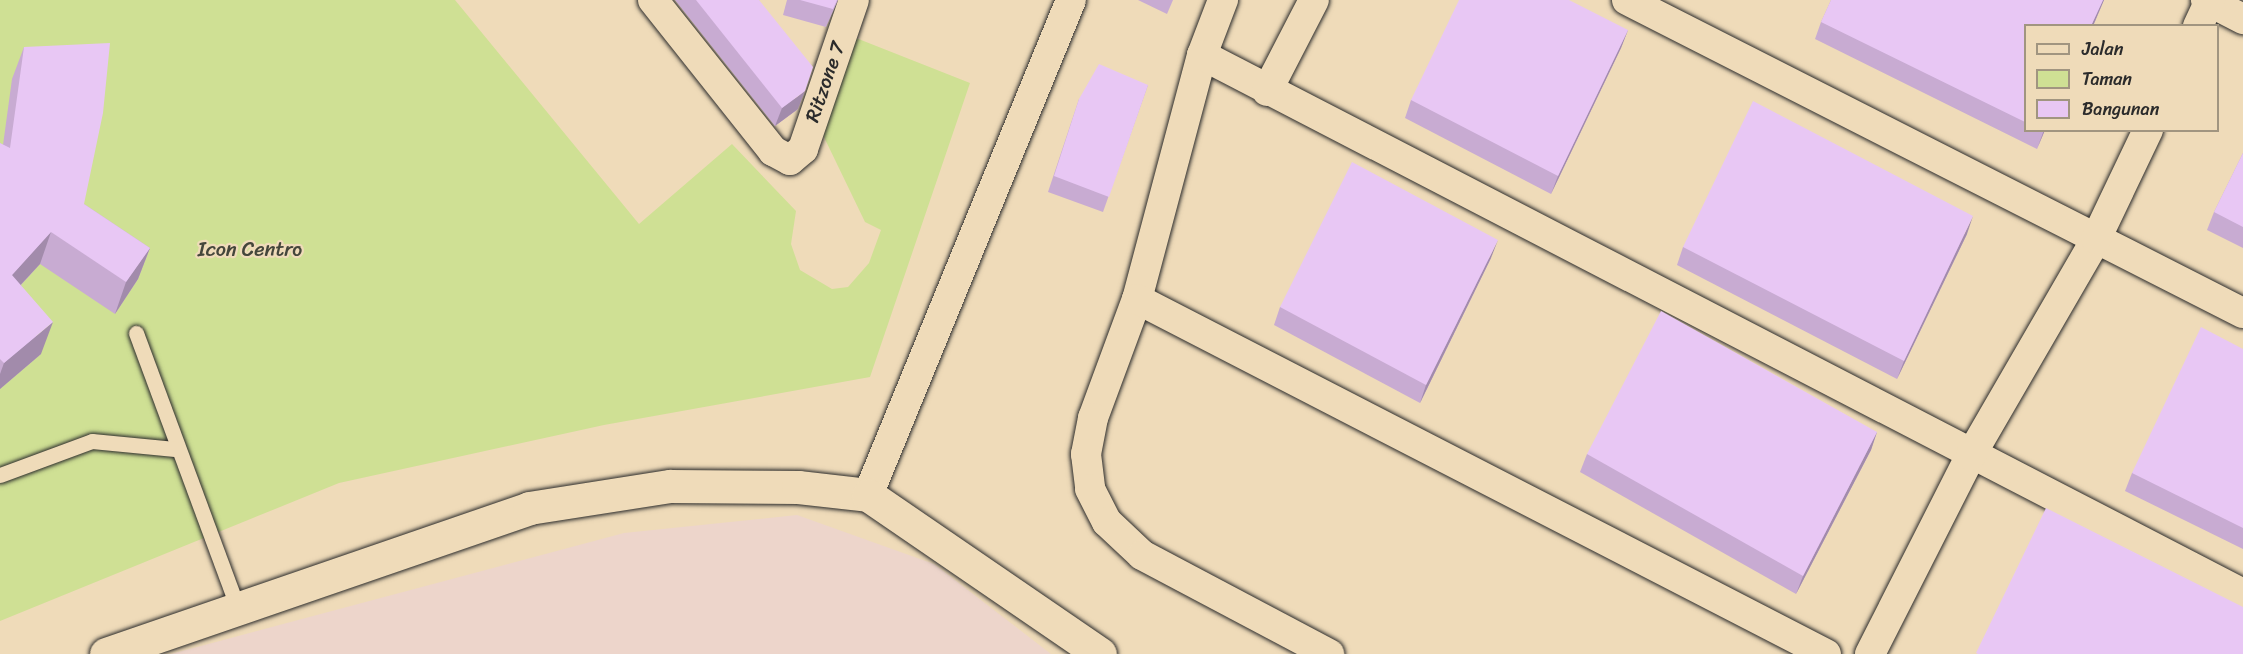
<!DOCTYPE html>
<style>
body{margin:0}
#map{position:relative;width:2243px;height:654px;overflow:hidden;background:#efdbb9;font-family:Sriracha,sans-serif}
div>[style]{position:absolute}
.built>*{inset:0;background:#edd5cb}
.green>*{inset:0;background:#cfe094}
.roads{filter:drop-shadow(0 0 2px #2b2b2b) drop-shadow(0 0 2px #2b2b2b)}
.service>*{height:15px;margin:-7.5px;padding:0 7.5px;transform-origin:7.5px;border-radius:7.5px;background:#efdbb9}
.minor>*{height:30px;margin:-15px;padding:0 15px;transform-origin:15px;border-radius:15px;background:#efdbb9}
.tertiary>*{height:33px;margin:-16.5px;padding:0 16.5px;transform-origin:16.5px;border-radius:16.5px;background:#efdbb9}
.wall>*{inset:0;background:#c8abd2}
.shaded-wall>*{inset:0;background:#a28bab}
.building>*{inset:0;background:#e8c7f4}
span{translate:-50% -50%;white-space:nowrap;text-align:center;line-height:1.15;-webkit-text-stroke:4.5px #efdbb9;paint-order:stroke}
.street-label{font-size:20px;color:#2b2b2b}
.park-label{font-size:20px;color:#44463b}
.legend{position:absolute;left:2024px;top:24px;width:195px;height:108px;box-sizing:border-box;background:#efdbb9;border:2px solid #a19580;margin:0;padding:8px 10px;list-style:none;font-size:18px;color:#2b2b2b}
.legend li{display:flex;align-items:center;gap:12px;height:30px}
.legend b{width:30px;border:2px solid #a19580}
</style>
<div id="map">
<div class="built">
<div style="clip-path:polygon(797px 515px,934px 564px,1051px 654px,171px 654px,624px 533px)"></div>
</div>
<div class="green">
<div style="clip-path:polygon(0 0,455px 0,639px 224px,732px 144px,796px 211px,791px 244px,800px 270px,832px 289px,848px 287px,869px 263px,881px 230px,865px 222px,822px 133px,856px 38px,970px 83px,870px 377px,604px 425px,339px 483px,0 621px)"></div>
</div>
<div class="roads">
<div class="service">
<div style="left:136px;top:333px;width:291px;rotate:69.7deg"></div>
<div style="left:0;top:475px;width:98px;rotate:-20.3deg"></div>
<div style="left:92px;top:441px;width:83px;rotate:5.5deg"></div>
</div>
<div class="minor">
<div style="left:653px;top:0;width:193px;rotate:51.5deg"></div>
<div style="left:773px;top:151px;width:19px;rotate:28deg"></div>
<div style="left:790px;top:160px;width:17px;rotate:-40deg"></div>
<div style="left:803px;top:149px;width:157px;rotate:-71.1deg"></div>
<div style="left:1223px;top:0;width:59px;rotate:110.9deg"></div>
<div style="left:1202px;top:55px;width:253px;rotate:104.9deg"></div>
<div style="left:1137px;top:299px;width:127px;rotate:110.3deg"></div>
<div style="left:1093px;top:418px;width:37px;rotate:101deg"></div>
<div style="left:1086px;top:454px;width:35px;rotate:83deg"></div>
<div style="left:1090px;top:489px;width:37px;rotate:63deg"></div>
<div style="left:1107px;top:522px;width:48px;rotate:43.3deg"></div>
<div style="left:1142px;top:555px;width:212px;rotate:27.9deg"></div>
<div style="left:1627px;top:0;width:691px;rotate:26.94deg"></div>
<div style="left:2206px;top:0;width:42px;rotate:27.2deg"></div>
<div style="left:2198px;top:26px;width:29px;rotate:-65deg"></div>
<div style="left:1202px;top:55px;width:1172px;rotate:27.37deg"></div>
<div style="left:1267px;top:91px;width:102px;rotate:-62.7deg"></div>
<div style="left:1137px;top:299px;width:775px;rotate:27.26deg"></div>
<div style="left:868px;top:495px;width:535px;rotate:-67.7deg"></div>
<div style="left:1870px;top:654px;width:223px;rotate:-63.1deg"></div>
<div style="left:1971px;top:455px;width:250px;rotate:-59.9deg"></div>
<div style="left:2096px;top:239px;width:121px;rotate:-64.5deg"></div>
</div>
<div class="tertiary">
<div style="left:106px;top:654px;width:447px;rotate:-19deg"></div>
<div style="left:529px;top:508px;width:143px;rotate:-8.9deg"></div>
<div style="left:670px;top:486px;width:128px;rotate:0.4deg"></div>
<div style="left:798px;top:487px;width:70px;rotate:6.5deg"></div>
<div style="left:868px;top:495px;width:281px;rotate:34.4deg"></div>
</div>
</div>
<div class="wall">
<div style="clip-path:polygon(675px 0,759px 0,798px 109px,775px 126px)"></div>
<div style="clip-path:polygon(787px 0,838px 0,826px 27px,783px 15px)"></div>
<div style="clip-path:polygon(1138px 0,1173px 0,1167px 14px)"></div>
<div style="clip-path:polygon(1831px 0,2104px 0,2093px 26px,2025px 26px,2025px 130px,2045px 130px,2037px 149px,1815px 39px,1821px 22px)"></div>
<div style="clip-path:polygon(1628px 30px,1621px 48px,1551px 194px,1405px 118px,1411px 100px)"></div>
<div style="clip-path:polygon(24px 47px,84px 204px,150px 248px,138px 279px,115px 314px,40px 264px,21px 285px,41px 354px,0 389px,0 143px,3px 145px,12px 79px)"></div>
<div style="clip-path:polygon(1148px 85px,1103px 212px,1048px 192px,1079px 99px)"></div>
<div style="clip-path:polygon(2243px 153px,2243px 248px,2207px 230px,2214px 212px)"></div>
<div style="clip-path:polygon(1967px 234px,1897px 379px,1677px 265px,1683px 247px)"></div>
<div style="clip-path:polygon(1491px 258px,1420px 403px,1274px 325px,1280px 307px)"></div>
<div style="clip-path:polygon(2243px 349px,2243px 549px,2125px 491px,2132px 473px)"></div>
<div style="clip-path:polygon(1877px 432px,1871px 450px,1796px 594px,1580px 472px,1587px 454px)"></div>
</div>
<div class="shaded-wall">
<div style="clip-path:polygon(2103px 0,2104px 0,2093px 26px,2091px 26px)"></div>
<div style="clip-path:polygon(1628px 30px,1621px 48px,1551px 194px,1558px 176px)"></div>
<div style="clip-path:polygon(805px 91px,798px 109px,775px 126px,782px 108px)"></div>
<div style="clip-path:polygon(2044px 130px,2045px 130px,2037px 149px)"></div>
<div style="clip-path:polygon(1973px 216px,1967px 234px,1897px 379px,1904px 361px)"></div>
<div style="clip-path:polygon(51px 232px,40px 264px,1px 306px,12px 275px)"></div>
<div style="clip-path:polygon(1498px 240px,1491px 258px,1420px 403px,1426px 385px)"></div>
<div style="clip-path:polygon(150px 248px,138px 279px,115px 314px,126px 282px)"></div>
<div style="clip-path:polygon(53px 322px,41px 354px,0 389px,0 374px,4px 363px)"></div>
<div style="clip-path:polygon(1877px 432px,1871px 450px,1796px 594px,1803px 576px)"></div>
</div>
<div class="building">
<div style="clip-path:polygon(696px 0,759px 0,813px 67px,805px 91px,782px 108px)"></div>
<div style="clip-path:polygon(800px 0,837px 0,833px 9px)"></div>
<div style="clip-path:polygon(1459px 0,1569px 0,1628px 30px,1558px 176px,1411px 100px)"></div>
<div style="clip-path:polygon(1831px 0,2103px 0,2091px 26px,2025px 26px,2025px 122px,1821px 22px)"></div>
<div style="clip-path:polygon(110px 43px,103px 113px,84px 204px,150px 248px,126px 282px,51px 232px,12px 275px,53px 322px,4px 363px,0 359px,0 143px,10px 148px,24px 47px)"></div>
<div style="clip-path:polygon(1099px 64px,1148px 85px,1109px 197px,1054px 176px,1079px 99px)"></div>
<div style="clip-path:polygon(1753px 101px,1973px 216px,1904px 361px,1683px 247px)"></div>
<div style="clip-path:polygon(2243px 153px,2243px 227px,2214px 212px)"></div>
<div style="clip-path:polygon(1352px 162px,1498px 240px,1426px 385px,1280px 307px)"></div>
<div style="clip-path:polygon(1661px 311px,1877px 432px,1803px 576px,1587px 454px)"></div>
<div style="clip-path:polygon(2201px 327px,2243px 349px,2243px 528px,2132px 473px)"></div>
<div style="clip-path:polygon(2046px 508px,2243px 607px,2243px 654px,1978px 654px,1976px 653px)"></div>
</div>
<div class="street-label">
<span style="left:825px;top:82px;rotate:-71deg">Ritzone 7</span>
</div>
<div class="park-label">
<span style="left:250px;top:249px">Icon Centro</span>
</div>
<ul class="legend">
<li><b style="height:8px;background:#efdbb9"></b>Jalan</li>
<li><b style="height:16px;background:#cfe094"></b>Taman</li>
<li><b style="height:16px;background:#e8c7f4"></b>Bangunan</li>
</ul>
</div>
